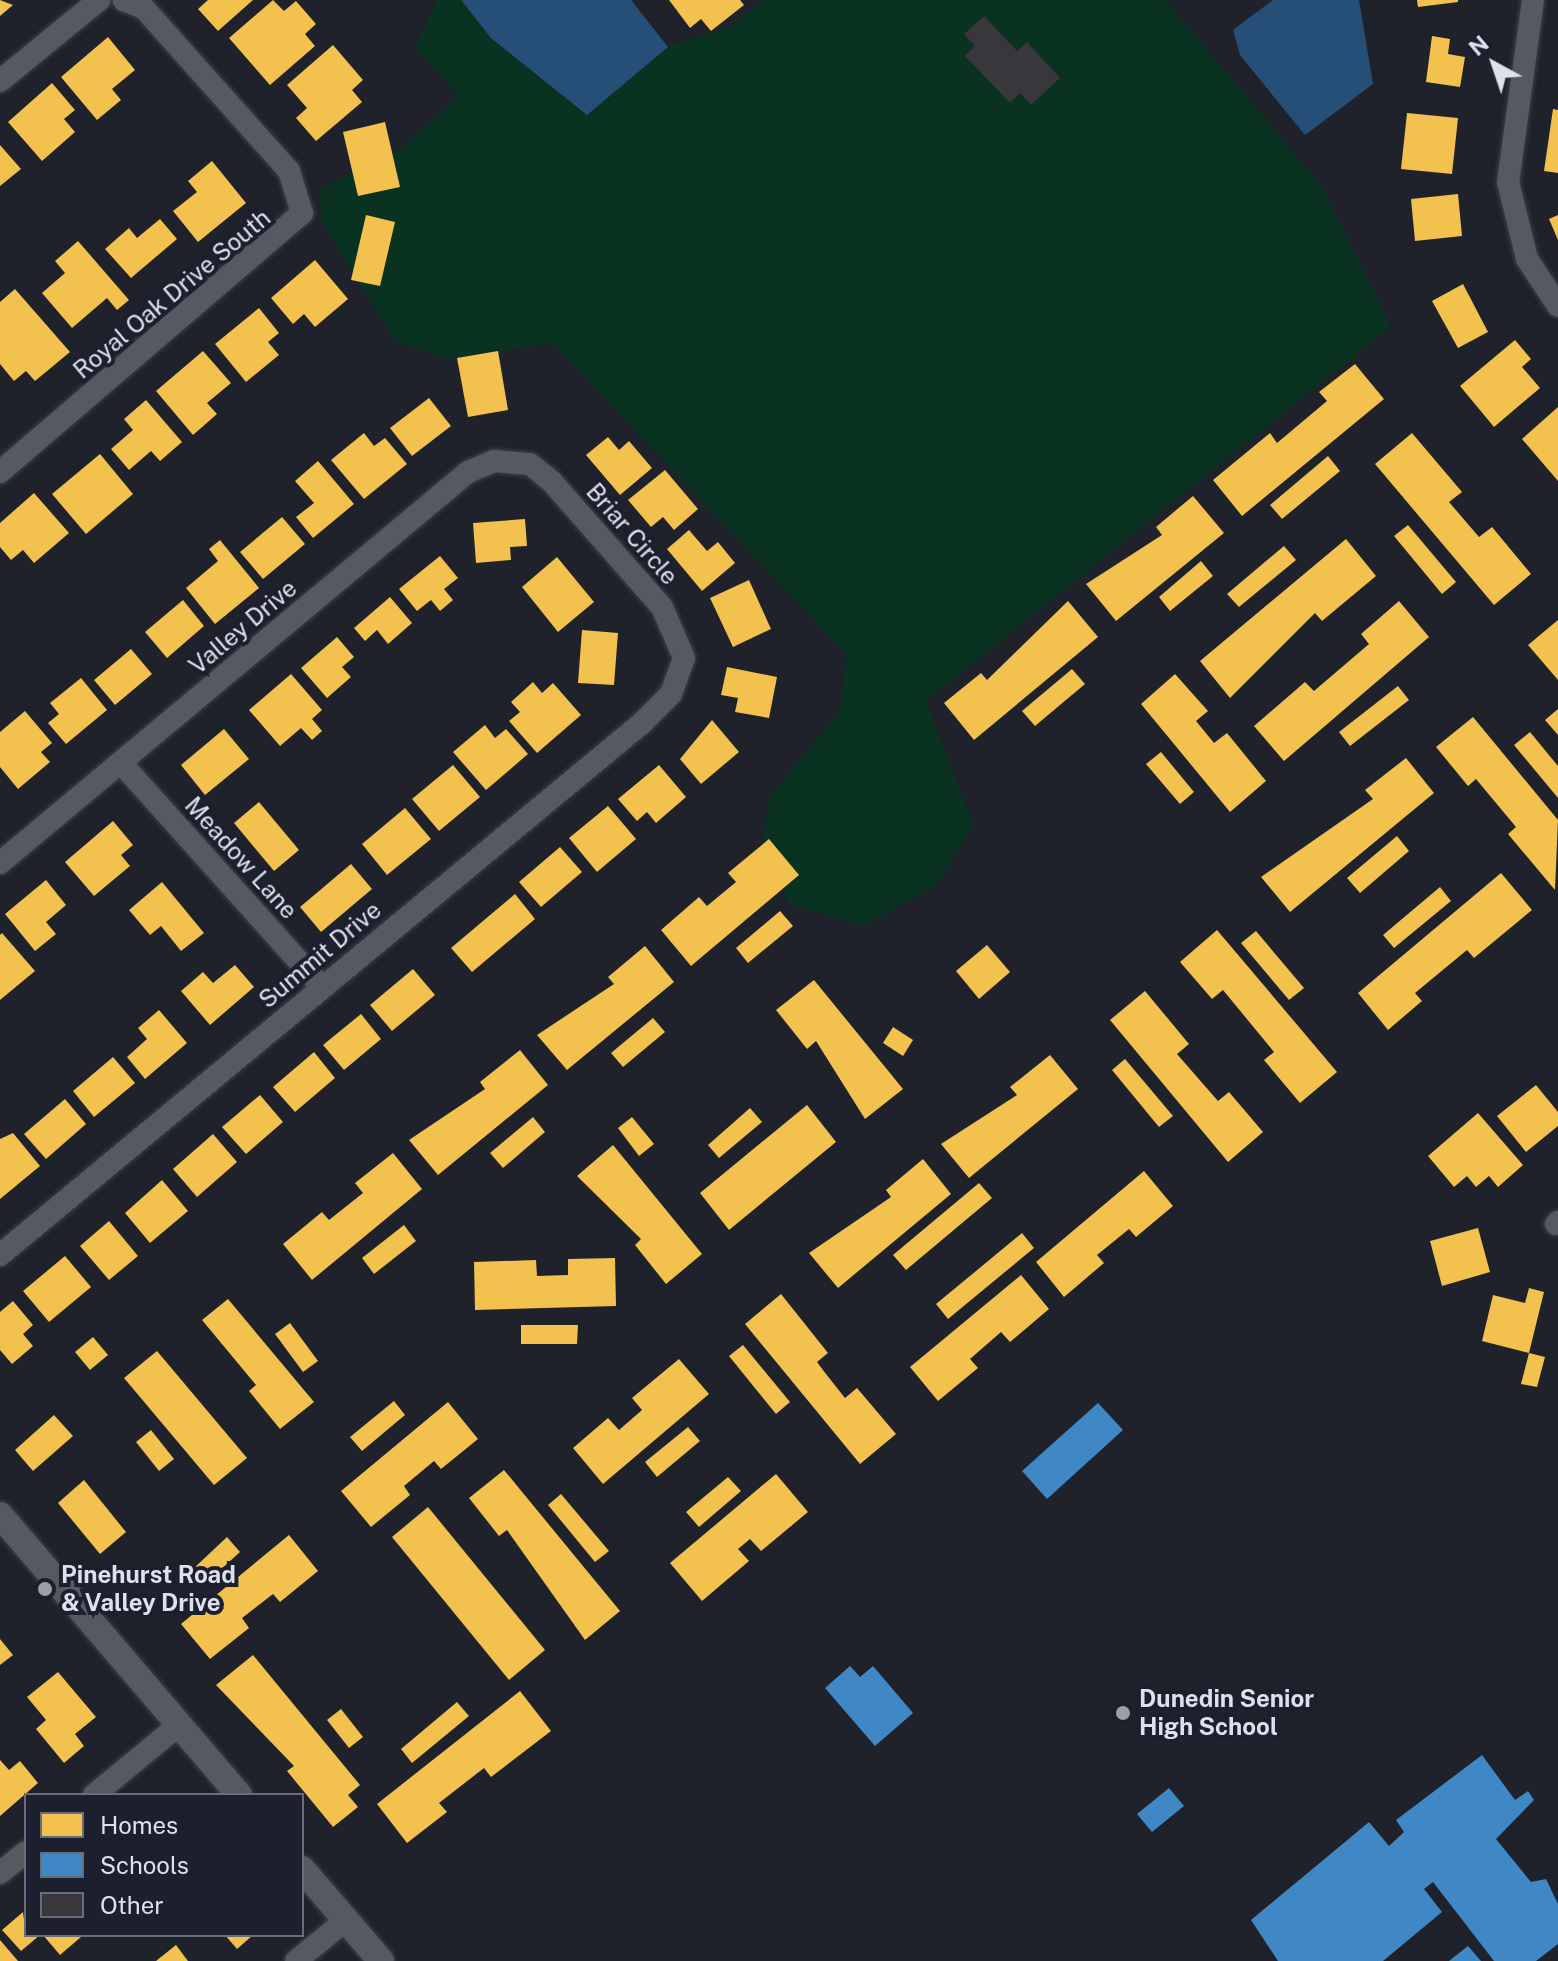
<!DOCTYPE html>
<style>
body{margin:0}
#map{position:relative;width:1558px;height:1961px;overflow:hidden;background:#1f222a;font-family:"Public Sans",sans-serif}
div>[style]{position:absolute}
.green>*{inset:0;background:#093220}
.water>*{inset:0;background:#254f77}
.homes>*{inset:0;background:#f2c14e}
.schools>*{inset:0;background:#3f88c5}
.building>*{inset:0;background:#39373c}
.roads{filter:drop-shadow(0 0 2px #3c3f45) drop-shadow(0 0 2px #3c3f45)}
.minor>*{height:22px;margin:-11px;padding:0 11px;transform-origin:11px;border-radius:11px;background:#575960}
.tertiary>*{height:26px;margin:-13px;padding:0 13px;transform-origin:13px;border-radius:13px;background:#575960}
.dots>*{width:22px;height:22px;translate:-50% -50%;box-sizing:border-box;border:4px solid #1b1f2e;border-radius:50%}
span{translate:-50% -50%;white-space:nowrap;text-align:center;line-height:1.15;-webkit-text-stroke:8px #1b1f2e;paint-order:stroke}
.street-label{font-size:24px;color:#dee1eb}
.poi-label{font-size:24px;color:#dee1eb;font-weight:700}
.left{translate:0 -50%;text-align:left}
.legend{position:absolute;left:24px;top:1793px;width:280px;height:144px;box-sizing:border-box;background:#1b1f2e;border:2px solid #696d7a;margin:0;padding:10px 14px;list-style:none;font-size:24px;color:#dee1eb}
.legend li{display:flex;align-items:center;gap:16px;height:40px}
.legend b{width:40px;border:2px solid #696d7a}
.north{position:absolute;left:1454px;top:24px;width:80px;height:80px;-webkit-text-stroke:6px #1b1f2e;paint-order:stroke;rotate:320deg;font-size:22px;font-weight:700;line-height:32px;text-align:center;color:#dee1eb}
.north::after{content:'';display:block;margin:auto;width:28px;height:36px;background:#dee1eb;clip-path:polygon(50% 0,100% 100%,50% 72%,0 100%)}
</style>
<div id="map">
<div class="green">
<div style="clip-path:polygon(437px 0,461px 0,491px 38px,587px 115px,667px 47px,734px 25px,763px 0,1165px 0,1320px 184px,1391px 326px,926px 701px,973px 824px,935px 887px,863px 926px,789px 904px,762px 846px,770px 796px,839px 713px,847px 655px,553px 343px,448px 359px,395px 341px,321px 221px,320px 189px,405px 146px,458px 96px,415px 47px)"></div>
</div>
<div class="water">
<div style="clip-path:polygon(461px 0,631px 0,668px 47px,587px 115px,491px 38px)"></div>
<div style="clip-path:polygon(1273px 0,1359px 0,1373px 84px,1305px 135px,1240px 55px,1233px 30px)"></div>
</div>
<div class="homes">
<div style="clip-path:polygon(0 0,13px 5px,0 16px)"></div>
<div style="clip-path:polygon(208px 0,253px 0,218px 31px,198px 9px)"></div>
<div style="clip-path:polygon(273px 0,284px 11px,296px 1px,316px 24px,305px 34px,315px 46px,270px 85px,229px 38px)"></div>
<div style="clip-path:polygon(669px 0,740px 0,744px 5px,711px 31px,701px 19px,690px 28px)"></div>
<div style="clip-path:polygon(1417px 0,1458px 0,1458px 2px,1418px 7px)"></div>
<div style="clip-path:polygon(1432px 36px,1450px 39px,1448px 54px,1465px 57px,1460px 87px,1426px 82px)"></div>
<div style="clip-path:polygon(108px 37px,135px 70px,112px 89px,121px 100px,97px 120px,61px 77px)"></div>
<div style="clip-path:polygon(333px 45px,363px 80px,352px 90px,362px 102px,316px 141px,296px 118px,307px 108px,287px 85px)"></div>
<div style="clip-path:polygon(52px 83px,75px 110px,64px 119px,75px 132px,42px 161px,8px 122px)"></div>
<div style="clip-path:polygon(1553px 109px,1558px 110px,1558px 173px,1544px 171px)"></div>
<div style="clip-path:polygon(1407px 113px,1458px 118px,1452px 174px,1401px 169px)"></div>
<div style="clip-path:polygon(385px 122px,400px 187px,358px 196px,343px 132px)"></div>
<div style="clip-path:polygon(0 145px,21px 169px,0 186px)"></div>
<div style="clip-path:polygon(212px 161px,246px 203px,198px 242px,173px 211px,197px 192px,188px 181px)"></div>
<div style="clip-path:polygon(1458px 194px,1462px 236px,1415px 241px,1411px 199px)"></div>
<div style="clip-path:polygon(366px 215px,395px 222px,380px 286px,351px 280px)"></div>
<div style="clip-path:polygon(1558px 215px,1558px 240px,1549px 219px)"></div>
<div style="clip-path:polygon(160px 219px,177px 239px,131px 278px,105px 249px,129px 228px,137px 238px)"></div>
<div style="clip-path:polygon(78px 241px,129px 300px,117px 310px,107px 298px,72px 328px,42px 293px,65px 273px,55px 261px)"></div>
<div style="clip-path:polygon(315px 260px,348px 299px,315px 327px,304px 314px,293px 324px,271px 298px)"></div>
<div style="clip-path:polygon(1463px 284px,1488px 332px,1458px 348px,1432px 301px)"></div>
<div style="clip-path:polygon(15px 289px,70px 352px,35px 381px,26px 371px,14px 381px,0 364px,0 302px)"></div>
<div style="clip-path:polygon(259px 308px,279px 333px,268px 342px,279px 355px,246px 382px,215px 344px)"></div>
<div style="clip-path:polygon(1515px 340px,1531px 359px,1522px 367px,1540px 388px,1494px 427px,1460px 386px)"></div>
<div style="clip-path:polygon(203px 351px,231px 383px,207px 403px,217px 414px,193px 435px,156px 391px)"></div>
<div style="clip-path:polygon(498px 351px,508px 410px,468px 417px,457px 358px)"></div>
<div style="clip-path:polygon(1355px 364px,1384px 399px,1242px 516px,1213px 480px,1270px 433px,1277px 443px,1327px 401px,1319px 392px)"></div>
<div style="clip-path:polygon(429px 398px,451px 426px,412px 456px,390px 428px)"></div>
<div style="clip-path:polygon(146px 400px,182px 442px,160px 461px,151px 451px,129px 470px,111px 449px,133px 430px,124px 419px)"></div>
<div style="clip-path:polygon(1558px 407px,1558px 481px,1522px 439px)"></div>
<div style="clip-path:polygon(364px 433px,374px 446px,385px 438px,407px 464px,364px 499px,331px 460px)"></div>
<div style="clip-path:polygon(1412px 433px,1462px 492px,1449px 502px,1479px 537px,1492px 527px,1531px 574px,1494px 605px,1375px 464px)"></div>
<div style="clip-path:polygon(608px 437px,619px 450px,629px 441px,652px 468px,620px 495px,586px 455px)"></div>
<div style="clip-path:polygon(100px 454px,133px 494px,86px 534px,52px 494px)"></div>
<div style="clip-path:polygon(1328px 456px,1340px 471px,1282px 519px,1270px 505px)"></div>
<div style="clip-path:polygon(318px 461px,354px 504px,313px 538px,296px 517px,314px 503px,295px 481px)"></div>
<div style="clip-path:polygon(665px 470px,698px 509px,674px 530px,663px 517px,651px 527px,628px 500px)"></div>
<div style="clip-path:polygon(34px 493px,69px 533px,34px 563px,23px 550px,11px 560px,0 547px,0 523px)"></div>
<div style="clip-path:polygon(1193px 496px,1224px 533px,1116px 621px,1086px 584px,1162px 535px,1156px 527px)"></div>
<div style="clip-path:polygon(282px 517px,305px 544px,263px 579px,240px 552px)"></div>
<div style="clip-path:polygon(525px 519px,527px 546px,510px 547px,511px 560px,476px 563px,473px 523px)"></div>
<div style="clip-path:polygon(1408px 525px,1456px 582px,1442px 594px,1394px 536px)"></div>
<div style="clip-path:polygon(689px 530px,707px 551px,718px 542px,735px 563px,702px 591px,667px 549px)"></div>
<div style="clip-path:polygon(1346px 539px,1376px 576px,1322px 621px,1315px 613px,1230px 698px,1200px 661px)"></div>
<div style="clip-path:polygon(220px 540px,259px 588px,215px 624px,186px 588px,218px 561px,209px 549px)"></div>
<div style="clip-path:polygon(1284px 546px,1296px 560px,1239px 607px,1227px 594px)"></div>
<div style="clip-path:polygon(440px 556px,458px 578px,444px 589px,453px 600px,440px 611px,431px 600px,417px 611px,399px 589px)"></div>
<div style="clip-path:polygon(557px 557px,594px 602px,558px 632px,522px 587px)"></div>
<div style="clip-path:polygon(1201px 561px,1213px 576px,1170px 611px,1159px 597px)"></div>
<div style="clip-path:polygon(749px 580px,771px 629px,733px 647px,710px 598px)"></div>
<div style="clip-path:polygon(390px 597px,412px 623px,388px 644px,377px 630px,365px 641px,354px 628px)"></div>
<div style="clip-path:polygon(183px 600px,204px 626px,167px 658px,145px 632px)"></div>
<div style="clip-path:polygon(1068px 601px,1098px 637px,974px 740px,944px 703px,981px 673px,987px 680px)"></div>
<div style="clip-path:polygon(1399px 601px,1429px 637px,1284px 761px,1254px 726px,1305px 682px,1314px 691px,1369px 644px,1361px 634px)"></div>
<div style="clip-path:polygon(1558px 620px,1558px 680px,1528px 645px)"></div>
<div style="clip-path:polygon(582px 630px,618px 633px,614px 685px,578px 683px)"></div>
<div style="clip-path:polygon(337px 637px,354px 657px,342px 667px,351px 677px,327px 698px,301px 668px)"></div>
<div style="clip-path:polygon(131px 649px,152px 674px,115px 705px,94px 680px)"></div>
<div style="clip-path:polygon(727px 667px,777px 677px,769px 718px,735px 712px,738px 698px,721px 695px)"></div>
<div style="clip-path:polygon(1072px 669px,1085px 684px,1035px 726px,1022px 711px)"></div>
<div style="clip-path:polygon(291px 674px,322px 710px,312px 719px,322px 731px,312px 740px,301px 728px,280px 746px,249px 710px)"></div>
<div style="clip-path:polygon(1175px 674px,1208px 711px,1196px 721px,1214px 743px,1227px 733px,1266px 781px,1230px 812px,1141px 704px)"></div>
<div style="clip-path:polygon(81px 678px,107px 710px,66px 744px,48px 723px,59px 714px,50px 703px)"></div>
<div style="clip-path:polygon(533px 682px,542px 693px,553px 683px,581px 715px,537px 753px,509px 721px,520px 712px,511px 702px)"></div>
<div style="clip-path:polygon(1398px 686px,1409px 700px,1350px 746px,1339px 732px)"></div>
<div style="clip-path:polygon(1558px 709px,1558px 735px,1545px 720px)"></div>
<div style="clip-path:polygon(25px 711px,52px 743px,41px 752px,50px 762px,18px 789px,0 767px,0 732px)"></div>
<div style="clip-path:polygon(1473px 717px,1558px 820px,1555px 890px,1508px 834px,1516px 827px,1476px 779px,1468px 786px,1436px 747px)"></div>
<div style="clip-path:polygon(712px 720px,739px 752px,701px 784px,680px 759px)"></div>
<div style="clip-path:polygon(485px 725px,495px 738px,506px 729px,528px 754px,486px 790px,453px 752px)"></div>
<div style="clip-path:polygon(224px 729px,249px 759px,205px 795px,181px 765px)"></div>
<div style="clip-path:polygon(1530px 732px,1558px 766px,1558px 798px,1514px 745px)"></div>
<div style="clip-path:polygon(1161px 752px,1194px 792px,1180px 804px,1146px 764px)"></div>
<div style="clip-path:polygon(1406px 758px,1434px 793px,1290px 912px,1261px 877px,1373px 799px,1365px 790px)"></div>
<div style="clip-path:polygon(453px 765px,480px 797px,439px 831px,412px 799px)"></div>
<div style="clip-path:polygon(659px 765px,686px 797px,656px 823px,647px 812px,637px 821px,618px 799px)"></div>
<div style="clip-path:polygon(259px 802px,299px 850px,274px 871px,234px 823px)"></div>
<div style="clip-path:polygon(608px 806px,636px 839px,597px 872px,569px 838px)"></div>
<div style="clip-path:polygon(405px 808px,431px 839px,387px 875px,362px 844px)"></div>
<div style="clip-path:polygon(113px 821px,133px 845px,121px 855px,130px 866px,94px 896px,65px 862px)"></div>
<div style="clip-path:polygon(1397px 836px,1409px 851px,1360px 893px,1347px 878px)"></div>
<div style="clip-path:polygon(769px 839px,799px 875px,691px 966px,661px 930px,699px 897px,707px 906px,736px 882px,728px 873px)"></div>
<div style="clip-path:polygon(560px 847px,582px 872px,541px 907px,519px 882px)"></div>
<div style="clip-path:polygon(351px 864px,372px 889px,321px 932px,300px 907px)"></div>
<div style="clip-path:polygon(1501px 873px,1532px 910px,1474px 958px,1467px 950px,1415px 993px,1422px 1001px,1388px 1030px,1358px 993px)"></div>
<div style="clip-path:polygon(46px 880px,66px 905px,46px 922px,56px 934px,35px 951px,5px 914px)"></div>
<div style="clip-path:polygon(162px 882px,204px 933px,181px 951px,161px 926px,150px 935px,129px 910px)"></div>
<div style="clip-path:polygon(1440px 887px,1451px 901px,1394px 948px,1383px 935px)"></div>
<div style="clip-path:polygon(515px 894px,535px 919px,472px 972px,451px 948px)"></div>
<div style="clip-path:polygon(780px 911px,793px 926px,748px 963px,736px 948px)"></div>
<div style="clip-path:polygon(1217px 930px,1337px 1072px,1300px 1103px,1264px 1060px,1274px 1052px,1223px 990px,1212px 999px,1180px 962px)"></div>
<div style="clip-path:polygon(1256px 931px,1304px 988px,1289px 1000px,1241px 943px)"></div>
<div style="clip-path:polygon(2px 933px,35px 971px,0 1000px,0 935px)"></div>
<div style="clip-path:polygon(987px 945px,1010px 972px,979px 999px,956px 971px)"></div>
<div style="clip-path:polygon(645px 946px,674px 982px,567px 1070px,537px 1035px,614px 984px,608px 977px)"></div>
<div style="clip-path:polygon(235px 965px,254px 987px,210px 1025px,181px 991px,203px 972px,213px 983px)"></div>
<div style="clip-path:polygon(413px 969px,435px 995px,392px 1031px,370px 1005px)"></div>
<div style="clip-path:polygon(814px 980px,903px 1089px,865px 1119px,816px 1041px,807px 1049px,776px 1010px)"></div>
<div style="clip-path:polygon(1145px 991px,1189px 1044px,1177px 1054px,1218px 1101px,1229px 1092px,1263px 1132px,1228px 1162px,1110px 1020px)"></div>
<div style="clip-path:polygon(159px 1010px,187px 1043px,145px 1079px,127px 1057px,147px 1039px,138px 1028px)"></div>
<div style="clip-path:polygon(361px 1014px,381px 1039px,344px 1070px,323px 1045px)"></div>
<div style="clip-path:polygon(653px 1018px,665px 1032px,623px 1067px,611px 1053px)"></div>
<div style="clip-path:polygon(893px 1027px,913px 1040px,903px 1056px,883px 1043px)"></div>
<div style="clip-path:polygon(520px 1050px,548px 1085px,438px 1175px,409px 1140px,485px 1089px,480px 1082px)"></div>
<div style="clip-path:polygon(314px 1052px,335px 1078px,295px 1112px,273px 1087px)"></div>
<div style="clip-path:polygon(1050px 1055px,1078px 1089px,969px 1178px,941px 1144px,1017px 1095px,1010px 1087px)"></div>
<div style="clip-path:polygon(113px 1057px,135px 1083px,94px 1117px,73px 1091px)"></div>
<div style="clip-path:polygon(1125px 1059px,1173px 1116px,1159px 1127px,1112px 1070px)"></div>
<div style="clip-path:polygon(1536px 1085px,1558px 1112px,1558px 1126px,1526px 1152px,1497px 1116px)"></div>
<div style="clip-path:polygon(260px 1095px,283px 1122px,246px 1154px,222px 1127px)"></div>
<div style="clip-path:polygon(65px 1099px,86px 1124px,46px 1159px,24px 1134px)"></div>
<div style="clip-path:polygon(807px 1105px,836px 1142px,729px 1230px,700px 1193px)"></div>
<div style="clip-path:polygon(750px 1108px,762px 1122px,719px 1158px,708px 1145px)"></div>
<div style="clip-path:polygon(1478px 1113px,1523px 1165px,1498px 1187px,1489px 1176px,1476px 1187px,1467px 1176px,1454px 1187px,1428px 1156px)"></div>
<div style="clip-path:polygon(533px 1117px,545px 1132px,503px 1168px,490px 1153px)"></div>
<div style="clip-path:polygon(632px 1117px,654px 1144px,639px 1156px,618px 1128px)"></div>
<div style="clip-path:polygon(13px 1133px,40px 1166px,0 1199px,0 1139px)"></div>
<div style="clip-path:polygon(213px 1134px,237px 1162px,197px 1197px,173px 1169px)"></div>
<div style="clip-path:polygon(613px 1145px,702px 1254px,666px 1284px,635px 1245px,641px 1239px,577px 1176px)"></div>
<div style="clip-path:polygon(393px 1153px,422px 1189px,312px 1280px,283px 1244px,322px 1212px,329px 1220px,363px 1193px,355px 1183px)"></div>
<div style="clip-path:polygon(923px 1159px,951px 1194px,838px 1288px,809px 1253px,891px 1197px,886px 1190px)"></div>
<div style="clip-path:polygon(1144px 1171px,1173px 1206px,1136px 1237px,1129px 1229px,1097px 1255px,1104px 1263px,1064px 1297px,1036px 1262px)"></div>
<div style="clip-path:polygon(162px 1180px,188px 1211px,150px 1243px,125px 1213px)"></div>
<div style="clip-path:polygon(979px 1183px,992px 1198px,906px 1270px,893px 1255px)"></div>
<div style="clip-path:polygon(109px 1221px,138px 1256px,109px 1280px,80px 1246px)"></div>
<div style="clip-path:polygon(404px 1225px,416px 1241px,374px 1274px,362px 1258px)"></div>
<div style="clip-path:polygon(1478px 1228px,1490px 1272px,1442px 1286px,1430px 1241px)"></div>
<div style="clip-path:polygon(1022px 1233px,1034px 1248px,948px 1319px,936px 1304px)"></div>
<div style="clip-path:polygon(65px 1256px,91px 1287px,49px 1322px,23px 1291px)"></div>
<div style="clip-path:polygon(615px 1258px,616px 1306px,475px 1310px,474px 1262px,536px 1260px,537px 1276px,568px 1275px,568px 1259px)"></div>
<div style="clip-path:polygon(1021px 1275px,1049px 1309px,1010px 1342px,1001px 1332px,970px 1359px,978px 1368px,938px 1401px,910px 1367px)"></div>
<div style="clip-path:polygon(1529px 1288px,1544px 1292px,1529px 1353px,1482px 1341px,1493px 1295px,1525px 1303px)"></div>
<div style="clip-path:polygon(781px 1294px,828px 1353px,817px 1362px,826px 1374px,845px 1398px,857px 1388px,896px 1434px,860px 1464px,745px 1324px)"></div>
<div style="clip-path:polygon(228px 1299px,314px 1402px,280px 1429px,249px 1391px,256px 1385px,202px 1320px)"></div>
<div style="clip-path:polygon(13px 1301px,33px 1325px,23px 1334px,33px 1346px,12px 1364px,0 1350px,0 1312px)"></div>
<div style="clip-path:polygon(290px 1323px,318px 1361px,303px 1372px,275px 1334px)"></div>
<div style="clip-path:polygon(521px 1325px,578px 1325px,577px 1344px,521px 1344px)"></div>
<div style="clip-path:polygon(93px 1337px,108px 1355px,90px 1370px,75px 1352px)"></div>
<div style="clip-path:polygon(743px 1345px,790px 1402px,776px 1414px,729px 1356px)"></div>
<div style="clip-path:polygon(157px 1351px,247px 1458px,214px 1485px,124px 1378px)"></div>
<div style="clip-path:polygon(1529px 1353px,1545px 1357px,1537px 1387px,1521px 1384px)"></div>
<div style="clip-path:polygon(679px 1359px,709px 1394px,603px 1484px,573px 1448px,608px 1418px,619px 1430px,642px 1410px,632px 1398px)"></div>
<div style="clip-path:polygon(394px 1401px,405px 1415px,362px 1451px,350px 1437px)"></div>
<div style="clip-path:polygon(448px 1402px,478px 1439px,441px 1469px,434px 1461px,404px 1486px,410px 1495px,371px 1527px,341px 1491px)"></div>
<div style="clip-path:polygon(54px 1415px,73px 1436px,33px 1471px,15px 1450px)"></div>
<div style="clip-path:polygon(688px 1427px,700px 1441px,657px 1477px,645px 1462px)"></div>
<div style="clip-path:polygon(151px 1430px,174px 1459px,159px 1471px,136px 1442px)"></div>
<div style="clip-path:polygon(504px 1470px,620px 1611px,585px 1640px,507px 1530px,499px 1536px,469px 1498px)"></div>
<div style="clip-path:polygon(776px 1474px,808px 1512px,761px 1551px,750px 1539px,738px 1549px,749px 1561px,702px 1601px,670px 1563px)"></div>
<div style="clip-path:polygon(728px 1477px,741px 1491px,699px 1527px,686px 1512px)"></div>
<div style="clip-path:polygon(84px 1480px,126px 1532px,100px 1554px,58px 1503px)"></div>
<div style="clip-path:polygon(561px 1494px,609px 1551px,595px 1562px,548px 1505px)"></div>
<div style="clip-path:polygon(428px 1507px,545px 1650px,509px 1680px,392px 1537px)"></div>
<div style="clip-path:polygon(289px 1535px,318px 1571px,280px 1602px,273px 1594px,242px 1618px,249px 1628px,210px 1659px,181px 1624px)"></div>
<div style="clip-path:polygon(227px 1537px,240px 1552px,206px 1583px,193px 1569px)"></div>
<div style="clip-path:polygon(0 1639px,13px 1655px,0 1665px)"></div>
<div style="clip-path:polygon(253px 1655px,360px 1785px,348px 1795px,358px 1807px,333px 1827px,287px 1771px,294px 1766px,216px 1685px)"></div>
<div style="clip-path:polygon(58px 1672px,96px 1717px,75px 1734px,84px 1746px,64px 1763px,36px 1729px,46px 1720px,27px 1697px)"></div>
<div style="clip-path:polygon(520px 1691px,551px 1731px,491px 1777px,484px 1768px,439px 1803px,447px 1812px,407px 1843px,377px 1804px)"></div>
<div style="clip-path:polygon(457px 1702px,469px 1716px,412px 1763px,401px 1749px)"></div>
<div style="clip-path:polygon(341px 1709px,363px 1737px,349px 1748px,327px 1720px)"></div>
<div style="clip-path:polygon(0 1760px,9px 1770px,20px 1761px,38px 1783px,0 1816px)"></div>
<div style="clip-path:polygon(23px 1912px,26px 1935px,40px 1935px,21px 1951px,2px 1930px)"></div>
<div style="clip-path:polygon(43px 1935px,79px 1935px,81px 1937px,60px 1955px)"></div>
<div style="clip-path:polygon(225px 1935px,253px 1935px,237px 1949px)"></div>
<div style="clip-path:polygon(0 1940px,18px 1961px,0 1961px)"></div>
<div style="clip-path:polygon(176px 1945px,188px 1961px,156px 1961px)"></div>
</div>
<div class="schools">
<div style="clip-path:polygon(1098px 1403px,1123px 1430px,1047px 1499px,1022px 1471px)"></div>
<div style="clip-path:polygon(850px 1666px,860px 1677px,873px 1666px,913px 1713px,875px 1746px,825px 1688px)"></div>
<div style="clip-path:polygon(1482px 1755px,1515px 1800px,1528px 1791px,1534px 1800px,1496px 1839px,1531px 1882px,1546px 1879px,1558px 1904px,1558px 1944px,1536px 1961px,1494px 1961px,1433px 1882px,1424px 1889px,1442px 1912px,1383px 1961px,1278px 1961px,1251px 1920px,1369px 1822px,1389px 1846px,1404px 1832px,1396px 1820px)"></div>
<div style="clip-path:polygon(1169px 1788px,1184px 1806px,1152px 1832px,1137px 1814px)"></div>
<div style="clip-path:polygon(1468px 1946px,1481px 1961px,1449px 1961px)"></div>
</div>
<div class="building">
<div style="clip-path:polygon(984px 16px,1017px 51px,1027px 42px,1060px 78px,1031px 105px,1020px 93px,1010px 103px,965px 56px,975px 46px,964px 34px)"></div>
</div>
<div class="roads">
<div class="minor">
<div style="left:1533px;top:0;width:184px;rotate:97.8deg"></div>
<div style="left:1508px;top:182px;width:79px;rotate:76.1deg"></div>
<div style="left:1527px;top:259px;width:56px;rotate:56.6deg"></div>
<div style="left:0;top:81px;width:128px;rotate:-39.3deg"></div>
<div style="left:0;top:472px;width:398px;rotate:-40.6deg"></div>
<div style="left:302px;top:213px;width:44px;rotate:-107.2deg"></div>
<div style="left:289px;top:171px;width:218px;rotate:-131.7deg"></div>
<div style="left:144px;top:8px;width:22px;rotate:-159deg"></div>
<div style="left:121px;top:763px;width:301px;rotate:48.1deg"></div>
<div style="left:0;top:863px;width:610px;rotate:-39.88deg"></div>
<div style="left:468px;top:472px;width:28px;rotate:-23deg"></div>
<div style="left:494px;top:461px;width:36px;rotate:5deg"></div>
<div style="left:530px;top:464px;width:28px;rotate:39deg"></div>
<div style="left:552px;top:482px;width:167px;rotate:48.7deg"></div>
<div style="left:662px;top:607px;width:56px;rotate:66.7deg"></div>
<div style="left:684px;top:658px;width:38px;rotate:110deg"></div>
<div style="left:671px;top:694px;width:41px;rotate:135deg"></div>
<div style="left:642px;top:723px;width:834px;rotate:140.35deg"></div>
<div style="left:1556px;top:1224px;width:3px;rotate:-45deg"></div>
<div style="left:94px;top:1795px;width:110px;rotate:-39.5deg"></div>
<div style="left:0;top:1873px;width:33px;rotate:-39deg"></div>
<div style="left:296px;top:1961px;width:65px;rotate:-39.4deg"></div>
</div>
<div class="tertiary">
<div style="left:0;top:1515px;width:368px;rotate:49.5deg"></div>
<div style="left:302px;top:1869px;width:121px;rotate:49.3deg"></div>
</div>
</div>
<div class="dots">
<div style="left:45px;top:1589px;background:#9b9ea7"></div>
<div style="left:1123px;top:1713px;background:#9b9ea7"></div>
</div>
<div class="street-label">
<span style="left:172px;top:294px;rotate:-40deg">Royal Oak Drive South</span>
<span style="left:632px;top:534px;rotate:49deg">Briar Circle</span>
<span style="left:243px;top:627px;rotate:-40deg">Valley Drive</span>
<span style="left:241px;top:858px;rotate:48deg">Meadow Lane</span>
<span style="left:320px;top:955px;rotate:-40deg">Summit Drive</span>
</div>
<div class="poi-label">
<span class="left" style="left:61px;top:1589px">Pinehurst Road<br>&amp; Valley Drive</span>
<span class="left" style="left:1139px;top:1713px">Dunedin Senior<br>High School</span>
</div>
<ul class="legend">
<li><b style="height:22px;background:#f2c14e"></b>Homes</li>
<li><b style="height:22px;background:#3f88c5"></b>Schools</li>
<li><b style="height:22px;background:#39373c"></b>Other</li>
</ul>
<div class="north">N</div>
</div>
